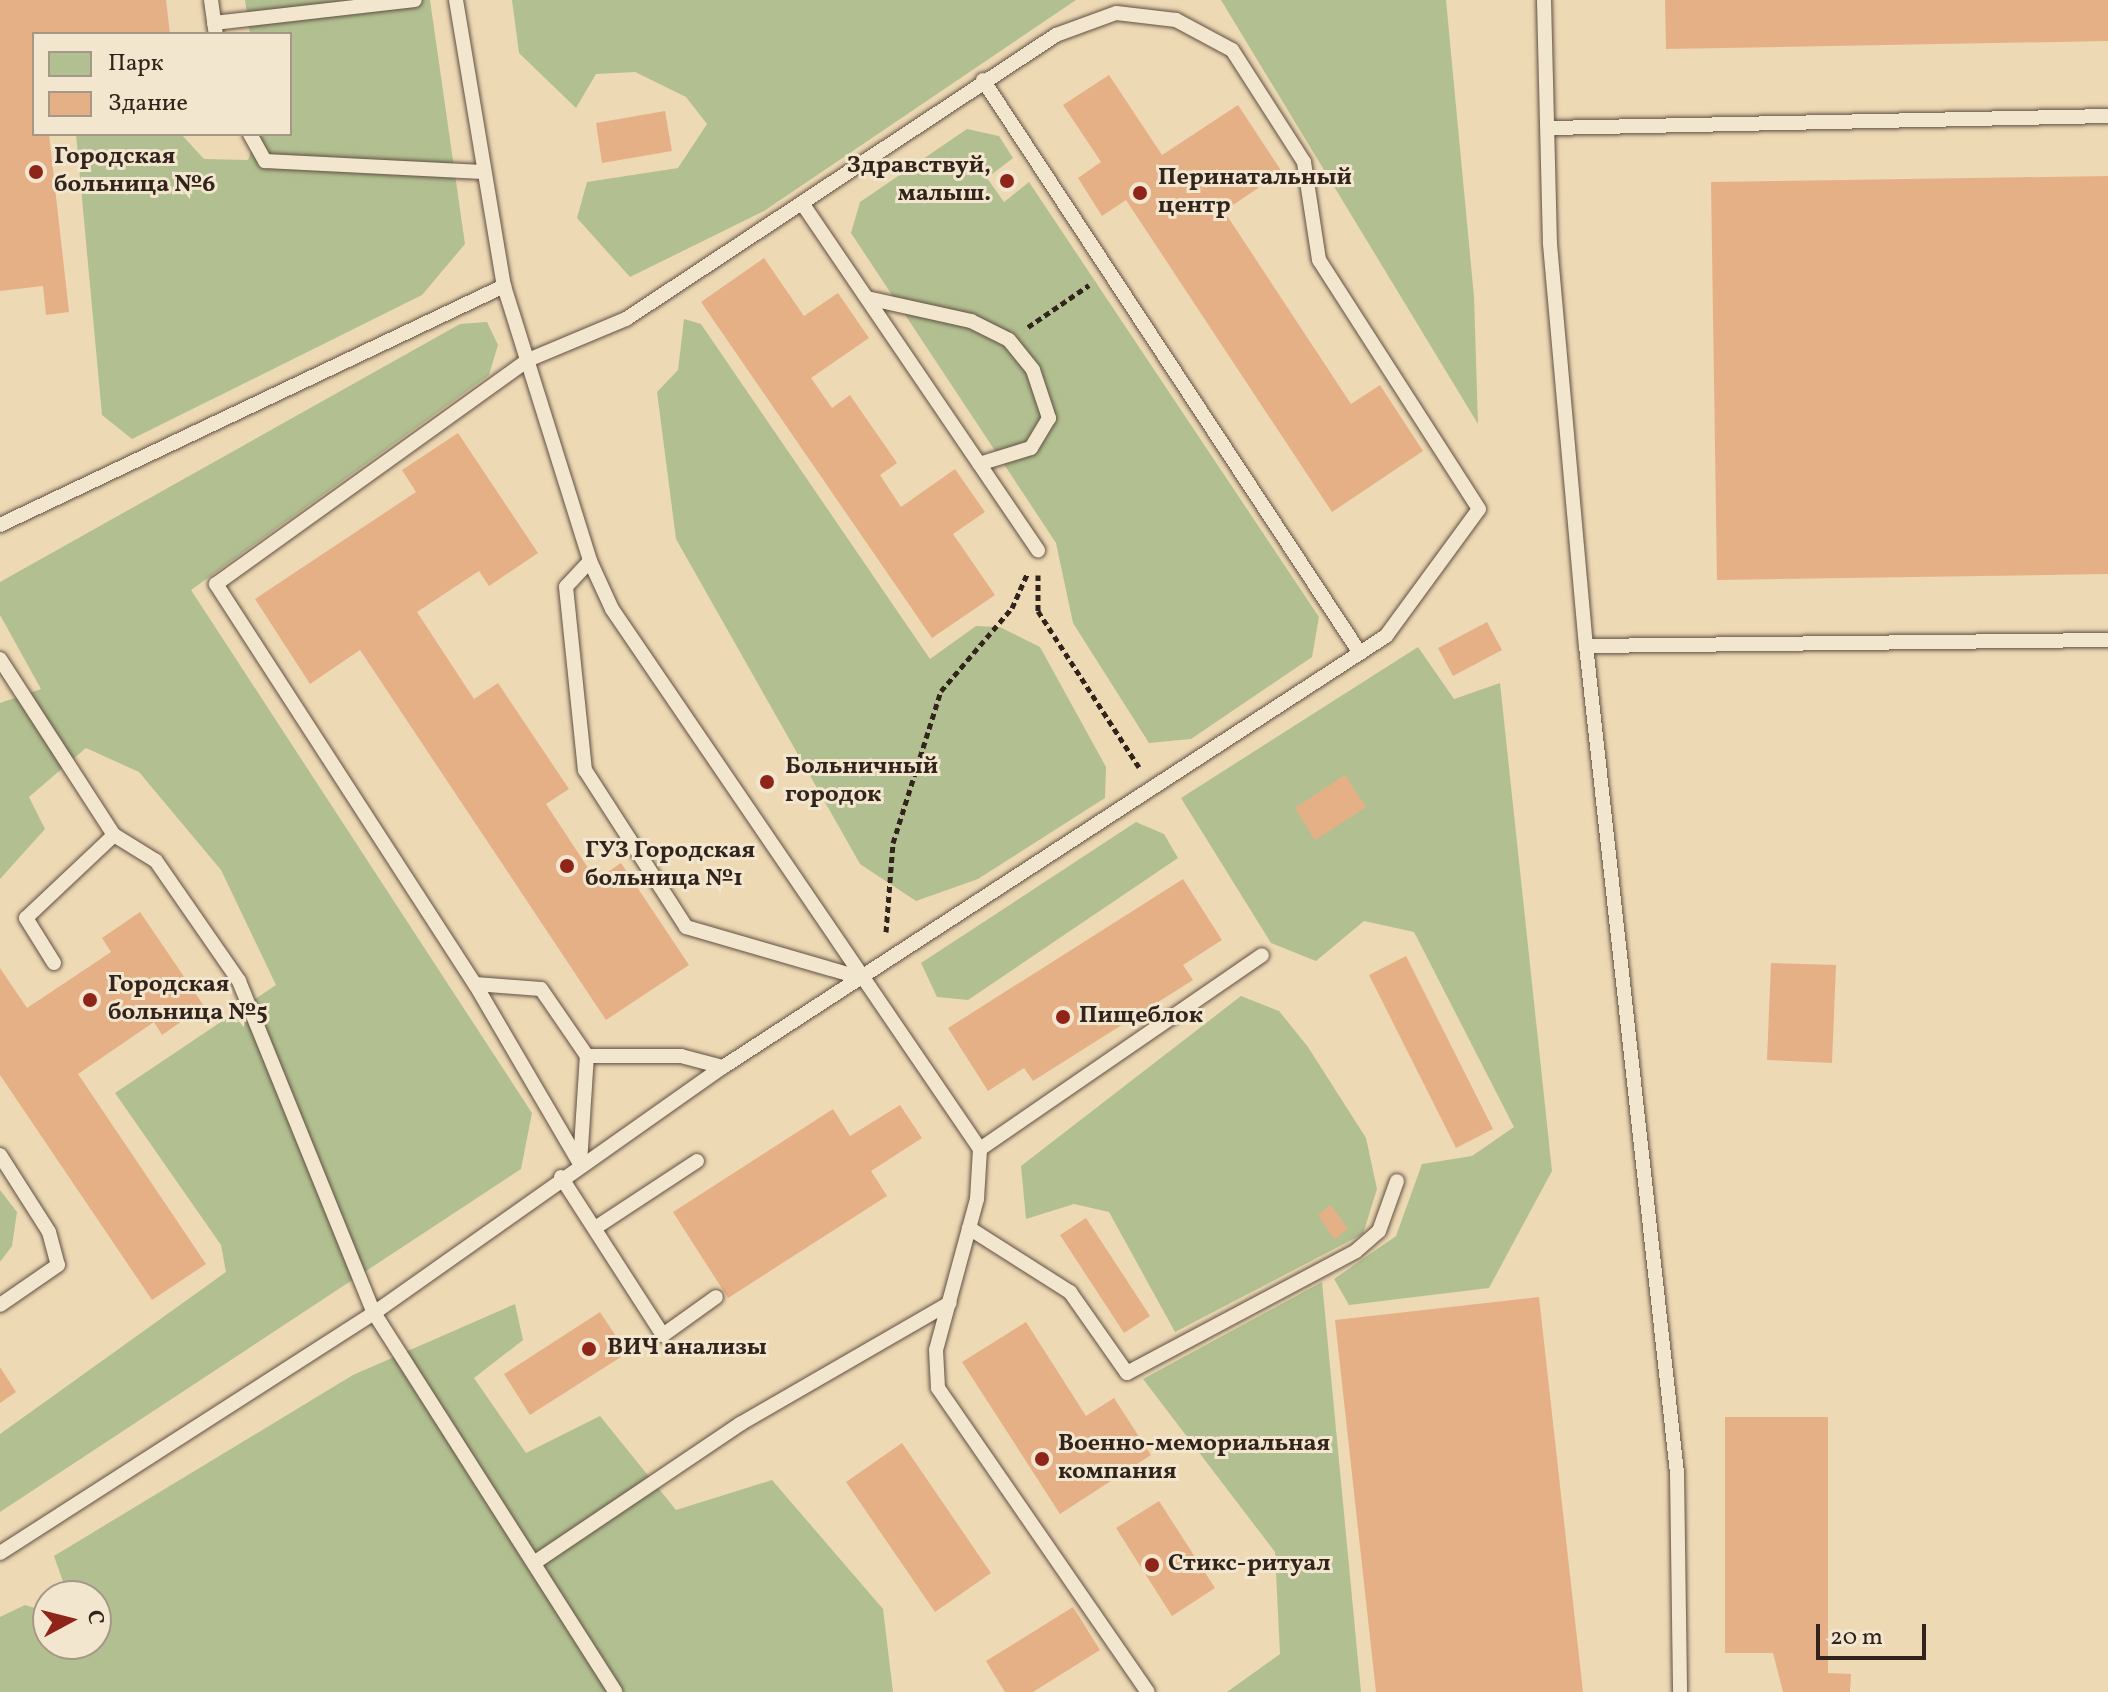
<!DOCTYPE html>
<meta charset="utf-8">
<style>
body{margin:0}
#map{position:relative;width:2108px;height:1692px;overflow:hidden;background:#edd9b4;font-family:Vollkorn,serif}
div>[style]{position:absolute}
.green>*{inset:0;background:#b2c091}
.building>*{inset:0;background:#e6b087}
.path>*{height:5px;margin-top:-2.5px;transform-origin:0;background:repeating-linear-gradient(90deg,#32231c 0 6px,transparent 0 10px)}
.roads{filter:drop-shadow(0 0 2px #615042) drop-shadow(0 0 2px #615042)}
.service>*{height:14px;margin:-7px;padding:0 7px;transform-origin:7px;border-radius:7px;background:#f3e6ce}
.dots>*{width:22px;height:22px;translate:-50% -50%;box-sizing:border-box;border:4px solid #f3e6ce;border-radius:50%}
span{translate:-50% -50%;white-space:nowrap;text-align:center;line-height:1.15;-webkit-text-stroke:6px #f3e6ce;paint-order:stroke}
.poi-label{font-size:24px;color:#32231c;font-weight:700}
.left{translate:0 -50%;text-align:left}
.right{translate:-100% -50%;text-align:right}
.legend{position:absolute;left:32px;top:32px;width:260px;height:104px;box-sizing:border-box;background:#f3e6ce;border:2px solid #a69887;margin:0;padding:10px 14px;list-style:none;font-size:24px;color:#32231c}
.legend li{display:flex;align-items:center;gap:16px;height:40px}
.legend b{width:40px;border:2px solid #a69887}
.north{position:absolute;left:32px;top:1580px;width:80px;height:80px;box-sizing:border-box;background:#f3e6ce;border:2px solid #a69887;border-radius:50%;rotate:83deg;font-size:22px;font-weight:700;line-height:32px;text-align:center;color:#32231c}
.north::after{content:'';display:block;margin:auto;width:28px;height:36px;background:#8f2418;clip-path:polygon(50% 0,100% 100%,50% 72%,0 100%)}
.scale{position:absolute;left:1816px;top:1624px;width:110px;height:36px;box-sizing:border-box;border:4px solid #32231c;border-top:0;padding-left:10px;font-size:24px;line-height:28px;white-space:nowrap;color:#32231c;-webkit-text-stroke:6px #f3e6ce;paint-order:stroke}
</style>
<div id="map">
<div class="green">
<div style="clip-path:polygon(245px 0,430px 0,465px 244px,422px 295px,132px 439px,102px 415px,76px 134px,181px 134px,204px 159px,248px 160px,258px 134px,290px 134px,290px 34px,250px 34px)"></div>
<div style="clip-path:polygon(512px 0,1076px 0,764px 211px,630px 277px,577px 218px,587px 182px,678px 168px,707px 124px,686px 97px,635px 72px,596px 74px,576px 108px,519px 53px)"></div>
<div style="clip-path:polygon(1221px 0,1446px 0,1474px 297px,1478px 424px)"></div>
<div style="clip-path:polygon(967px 129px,999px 136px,1013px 158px,987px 178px,1004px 202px,1029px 182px,1319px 617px,1312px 657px,1191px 739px,1149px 743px,1073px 623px,1056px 543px,851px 233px,860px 202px)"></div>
<div style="clip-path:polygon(684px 319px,701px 324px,930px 659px,976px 626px,1000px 627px,1040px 647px,1106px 767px,1105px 798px,978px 879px,916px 901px,860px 864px,676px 539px,657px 392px,678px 370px)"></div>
<div style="clip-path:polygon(487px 322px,498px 345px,489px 375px,191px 590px,532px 1113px,521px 1169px,0 1512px,0 1434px,226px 1272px,221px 1245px,115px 1093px,276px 985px,221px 870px,139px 772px,86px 748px,29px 797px,45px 829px,0 879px,0 703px,41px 689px,0 615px,0 582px,460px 324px)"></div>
<div style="clip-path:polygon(1418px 647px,1454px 699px,1500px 683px,1552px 1171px,1489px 1288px,1349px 1305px,1334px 1279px,1396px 1236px,1422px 1164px,1472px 1156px,1514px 1127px,1414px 932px,1364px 921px,1316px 961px,1271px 943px,1181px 798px)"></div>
<div style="clip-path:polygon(1136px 822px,1164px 834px,1178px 858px,968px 1000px,937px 997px,921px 963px)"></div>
<div style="clip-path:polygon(1241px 996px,1279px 1011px,1308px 1047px,1366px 1138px,1377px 1189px,1363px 1234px,1175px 1332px,1109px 1212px,1074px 1204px,1026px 1219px,1021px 1166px)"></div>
<div style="clip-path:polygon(0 1190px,17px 1212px,12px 1246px,0 1262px)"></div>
<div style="clip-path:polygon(1322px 1282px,1361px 1692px,1227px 1692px,1280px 1654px,1275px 1552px,1143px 1379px)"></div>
<div style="clip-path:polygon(515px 1304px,523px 1340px,474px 1378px,526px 1453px,600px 1416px,676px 1510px,772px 1480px,883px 1609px,893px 1692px,0 1692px,0 1617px,25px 1605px,48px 1612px,48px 1644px,96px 1644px,96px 1596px,68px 1596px,54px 1556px,353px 1375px)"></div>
</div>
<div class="building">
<div style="clip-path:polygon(0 0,166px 0,170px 34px,34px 34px,34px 134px,49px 134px,69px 312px,46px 315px,43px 286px,0 291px)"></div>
<div style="clip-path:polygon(1665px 0,2108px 0,2108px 41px,1666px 49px)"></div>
<div style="clip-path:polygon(1109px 75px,1162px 155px,1238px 105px,1282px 172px,1224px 211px,1351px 404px,1380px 385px,1423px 451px,1332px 512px,1126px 200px,1102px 216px,1078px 178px,1101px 162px,1063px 105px)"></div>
<div style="clip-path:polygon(665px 111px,672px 151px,602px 163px,596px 123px)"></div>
<div style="clip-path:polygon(2108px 176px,2108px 574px,1717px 580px,1711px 182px)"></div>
<div style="clip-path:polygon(764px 258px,804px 316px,838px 293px,869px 338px,811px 378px,832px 408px,850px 395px,897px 463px,880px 475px,901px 507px,955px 469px,985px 512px,953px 534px,995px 595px,932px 638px,701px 302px)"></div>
<div style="clip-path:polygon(458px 433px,538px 553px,489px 586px,479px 571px,417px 612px,474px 699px,498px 683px,569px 789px,546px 804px,596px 880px,621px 863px,689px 965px,606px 1020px,360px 650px,310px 684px,255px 599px,416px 492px,402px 470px)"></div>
<div style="clip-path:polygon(1487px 622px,1502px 650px,1453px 676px,1438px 648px)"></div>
<div style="clip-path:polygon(1345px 775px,1366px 807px,1315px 840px,1295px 808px)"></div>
<div style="clip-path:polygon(1183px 879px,1222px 940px,1183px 965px,1193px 980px,1033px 1081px,1024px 1068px,988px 1091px,948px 1028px)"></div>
<div style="clip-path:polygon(140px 912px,204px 1006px,162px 1035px,154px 1022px,78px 1074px,206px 1264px,152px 1300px,0 1075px,0 968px,27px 1008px,111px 952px,102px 938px)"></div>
<div style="clip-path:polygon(1406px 956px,1493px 1129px,1456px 1148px,1369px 975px)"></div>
<div style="clip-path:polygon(1771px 963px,1836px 965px,1832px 1063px,1767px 1060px)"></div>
<div style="clip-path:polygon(900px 1105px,922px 1138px,871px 1171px,887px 1196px,728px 1298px,673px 1212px,833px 1109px,850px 1136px)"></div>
<div style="clip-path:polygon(1331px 1205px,1348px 1229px,1334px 1239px,1318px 1215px)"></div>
<div style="clip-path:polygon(1086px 1218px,1150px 1316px,1124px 1333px,1060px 1235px)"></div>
<div style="clip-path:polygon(1539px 1297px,1583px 1692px,1376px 1692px,1335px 1320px)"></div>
<div style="clip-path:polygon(600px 1312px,627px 1353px,530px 1415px,504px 1374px)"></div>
<div style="clip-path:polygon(1026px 1322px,1086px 1416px,1114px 1398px,1151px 1455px,1060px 1514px,962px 1362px)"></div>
<div style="clip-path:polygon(0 1367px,16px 1392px,0 1403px)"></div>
<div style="clip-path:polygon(1725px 1417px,1828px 1417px,1828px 1673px,1851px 1674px,1850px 1692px,1783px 1692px,1773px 1653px,1725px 1653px)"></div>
<div style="clip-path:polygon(902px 1443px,991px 1573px,935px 1612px,846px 1482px)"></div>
<div style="clip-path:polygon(1159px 1501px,1215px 1588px,1172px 1616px,1116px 1528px)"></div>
<div style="clip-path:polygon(1073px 1607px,1100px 1650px,1033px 1692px,1005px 1692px,986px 1661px)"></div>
</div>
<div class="path">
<div style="left:1028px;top:327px;width:74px;rotate:-34.5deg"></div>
<div style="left:1038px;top:575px;width:36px;rotate:90deg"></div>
<div style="left:1038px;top:611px;width:186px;rotate:57.1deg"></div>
<div style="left:886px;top:932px;width:89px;rotate:-85.5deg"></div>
<div style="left:893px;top:843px;width:159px;rotate:-72.5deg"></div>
<div style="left:941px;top:691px;width:109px;rotate:-49.5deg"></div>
<div style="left:1012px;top:608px;width:39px;rotate:-66deg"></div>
</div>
<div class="roads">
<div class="service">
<div style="left:211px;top:0;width:34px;rotate:82deg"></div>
<div style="left:456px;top:0;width:290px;rotate:80.5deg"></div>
<div style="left:504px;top:286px;width:288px;rotate:72.6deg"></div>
<div style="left:590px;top:561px;width:53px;rotate:65.4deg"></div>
<div style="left:612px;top:609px;width:653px;rotate:55.73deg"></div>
<div style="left:980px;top:1149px;width:50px;rotate:93.4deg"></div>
<div style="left:977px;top:1199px;width:156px;rotate:105.2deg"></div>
<div style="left:936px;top:1350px;width:38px;rotate:87deg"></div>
<div style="left:938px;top:1388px;width:369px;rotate:55.4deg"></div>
<div style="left:1544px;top:0;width:244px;rotate:88.6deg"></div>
<div style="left:1550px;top:244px;width:404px;rotate:84.9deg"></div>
<div style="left:1586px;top:646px;width:832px;rotate:83.72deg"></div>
<div style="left:1677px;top:1473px;width:219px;rotate:89.2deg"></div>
<div style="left:214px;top:23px;width:202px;rotate:-6.5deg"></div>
<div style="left:983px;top:80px;width:686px;rotate:56.66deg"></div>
<div style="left:1550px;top:128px;width:558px;rotate:-1.23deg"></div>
<div style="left:250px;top:134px;width:31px;rotate:61deg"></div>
<div style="left:265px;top:161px;width:218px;rotate:2.9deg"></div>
<div style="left:802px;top:203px;width:420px;rotate:55.8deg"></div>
<div style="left:867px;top:298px;width:107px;rotate:12.5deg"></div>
<div style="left:971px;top:321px;width:42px;rotate:26.6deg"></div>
<div style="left:1009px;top:340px;width:38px;rotate:51deg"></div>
<div style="left:1033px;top:370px;width:51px;rotate:71.6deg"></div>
<div style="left:1049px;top:418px;width:35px;rotate:121deg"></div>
<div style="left:1031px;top:448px;width:54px;rotate:162.9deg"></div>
<div style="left:0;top:525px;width:558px;rotate:-25.37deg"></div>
<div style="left:590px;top:561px;width:35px;rotate:133deg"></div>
<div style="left:566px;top:587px;width:184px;rotate:84.1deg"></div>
<div style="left:585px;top:770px;width:187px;rotate:57.2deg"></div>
<div style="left:686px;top:927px;width:186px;rotate:16.2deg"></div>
<div style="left:1586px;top:646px;width:522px;rotate:-0.66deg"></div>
<div style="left:0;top:659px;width:210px;rotate:57.1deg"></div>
<div style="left:114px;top:835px;width:49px;rotate:31.8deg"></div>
<div style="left:156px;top:861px;width:146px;rotate:55.3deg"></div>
<div style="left:239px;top:981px;width:358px;rotate:67.9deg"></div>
<div style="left:374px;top:1313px;width:449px;rotate:57.5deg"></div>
<div style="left:54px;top:963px;width:53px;rotate:-121.9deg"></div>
<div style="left:26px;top:918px;width:121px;rotate:-43.3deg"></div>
<div style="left:475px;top:984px;width:66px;rotate:4.3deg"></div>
<div style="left:541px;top:989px;width:81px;rotate:55.5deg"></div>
<div style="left:587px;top:1056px;width:94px"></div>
<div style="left:681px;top:1056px;width:43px;rotate:14.7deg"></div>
<div style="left:980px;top:1149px;width:342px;rotate:-34.5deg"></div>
<div style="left:0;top:1155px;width:91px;rotate:57.5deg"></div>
<div style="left:49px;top:1232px;width:34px;rotate:75deg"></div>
<div style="left:58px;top:1265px;width:70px;rotate:145.4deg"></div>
<div style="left:580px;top:1163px;width:107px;rotate:-86.3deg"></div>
<div style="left:561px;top:1177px;width:188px;rotate:57.2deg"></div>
<div style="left:663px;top:1335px;width:65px;rotate:-35.6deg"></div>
<div style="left:595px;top:1228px;width:122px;rotate:-33.3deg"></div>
<div style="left:969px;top:1228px;width:120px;rotate:32.4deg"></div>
<div style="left:1070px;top:1292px;width:99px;rotate:54.9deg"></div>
<div style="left:1127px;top:1373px;width:259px;rotate:-28deg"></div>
<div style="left:1356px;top:1251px;width:30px;rotate:-41deg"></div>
<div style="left:1379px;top:1231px;width:53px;rotate:-70.2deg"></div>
<div style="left:0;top:1553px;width:444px;rotate:-32.7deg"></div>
<div style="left:374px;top:1313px;width:427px;rotate:-35.2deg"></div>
<div style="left:723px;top:1067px;width:791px;rotate:-33.03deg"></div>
<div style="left:1386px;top:636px;width:157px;rotate:-53.8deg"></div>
<div style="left:1479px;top:509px;width:296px;rotate:-122.7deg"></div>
<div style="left:1319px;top:260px;width:99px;rotate:-98.7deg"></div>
<div style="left:1304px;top:162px;width:133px;rotate:-122.7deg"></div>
<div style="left:1232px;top:50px;width:64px;rotate:-151.8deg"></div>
<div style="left:1176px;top:20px;width:60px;rotate:-173.3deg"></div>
<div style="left:1116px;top:13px;width:64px;rotate:159.9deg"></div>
<div style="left:1056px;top:35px;width:515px;rotate:146.56deg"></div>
<div style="left:626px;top:319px;width:106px;rotate:157.3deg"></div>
<div style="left:528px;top:360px;width:384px;rotate:144.3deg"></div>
<div style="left:216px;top:584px;width:477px;rotate:57.1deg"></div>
<div style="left:475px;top:984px;width:208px;rotate:59.7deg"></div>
<div style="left:534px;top:1563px;width:249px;rotate:-34deg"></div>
<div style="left:740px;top:1424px;width:242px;rotate:-30deg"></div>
</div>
</div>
<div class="dots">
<div style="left:36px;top:172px;background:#8f2418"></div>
<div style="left:1007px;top:181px;background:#8f2418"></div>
<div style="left:1140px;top:193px;background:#8f2418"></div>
<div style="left:767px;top:782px;background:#8f2418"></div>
<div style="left:567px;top:866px;background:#8f2418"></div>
<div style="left:90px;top:1000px;background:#8f2418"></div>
<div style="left:1063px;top:1017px;background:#8f2418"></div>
<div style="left:589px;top:1349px;background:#8f2418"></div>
<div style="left:1042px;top:1459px;background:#8f2418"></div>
<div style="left:1152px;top:1565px;background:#8f2418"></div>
</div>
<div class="poi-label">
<span class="left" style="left:54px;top:172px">Городская<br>больница №6</span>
<span class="right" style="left:991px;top:181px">Здравствуй,<br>малыш.</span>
<span class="left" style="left:1158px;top:193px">Перинатальный<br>центр</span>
<span class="left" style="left:785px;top:782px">Больничный<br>городок</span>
<span class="left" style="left:585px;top:866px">ГУЗ Городская<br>больница №1</span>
<span class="left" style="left:108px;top:1000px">Городская<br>больница №5</span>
<span class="left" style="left:1079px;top:1017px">Пищеблок</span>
<span class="left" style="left:607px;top:1349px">ВИЧ анализы</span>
<span class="left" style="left:1058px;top:1459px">Военно-мемориальная<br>компания</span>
<span class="left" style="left:1168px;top:1565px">Стикс-ритуал</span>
</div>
<ul class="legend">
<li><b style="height:22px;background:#b2c091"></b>Парк</li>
<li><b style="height:22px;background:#e6b087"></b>Здание</li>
</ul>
<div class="north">С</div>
<div class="scale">20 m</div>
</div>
